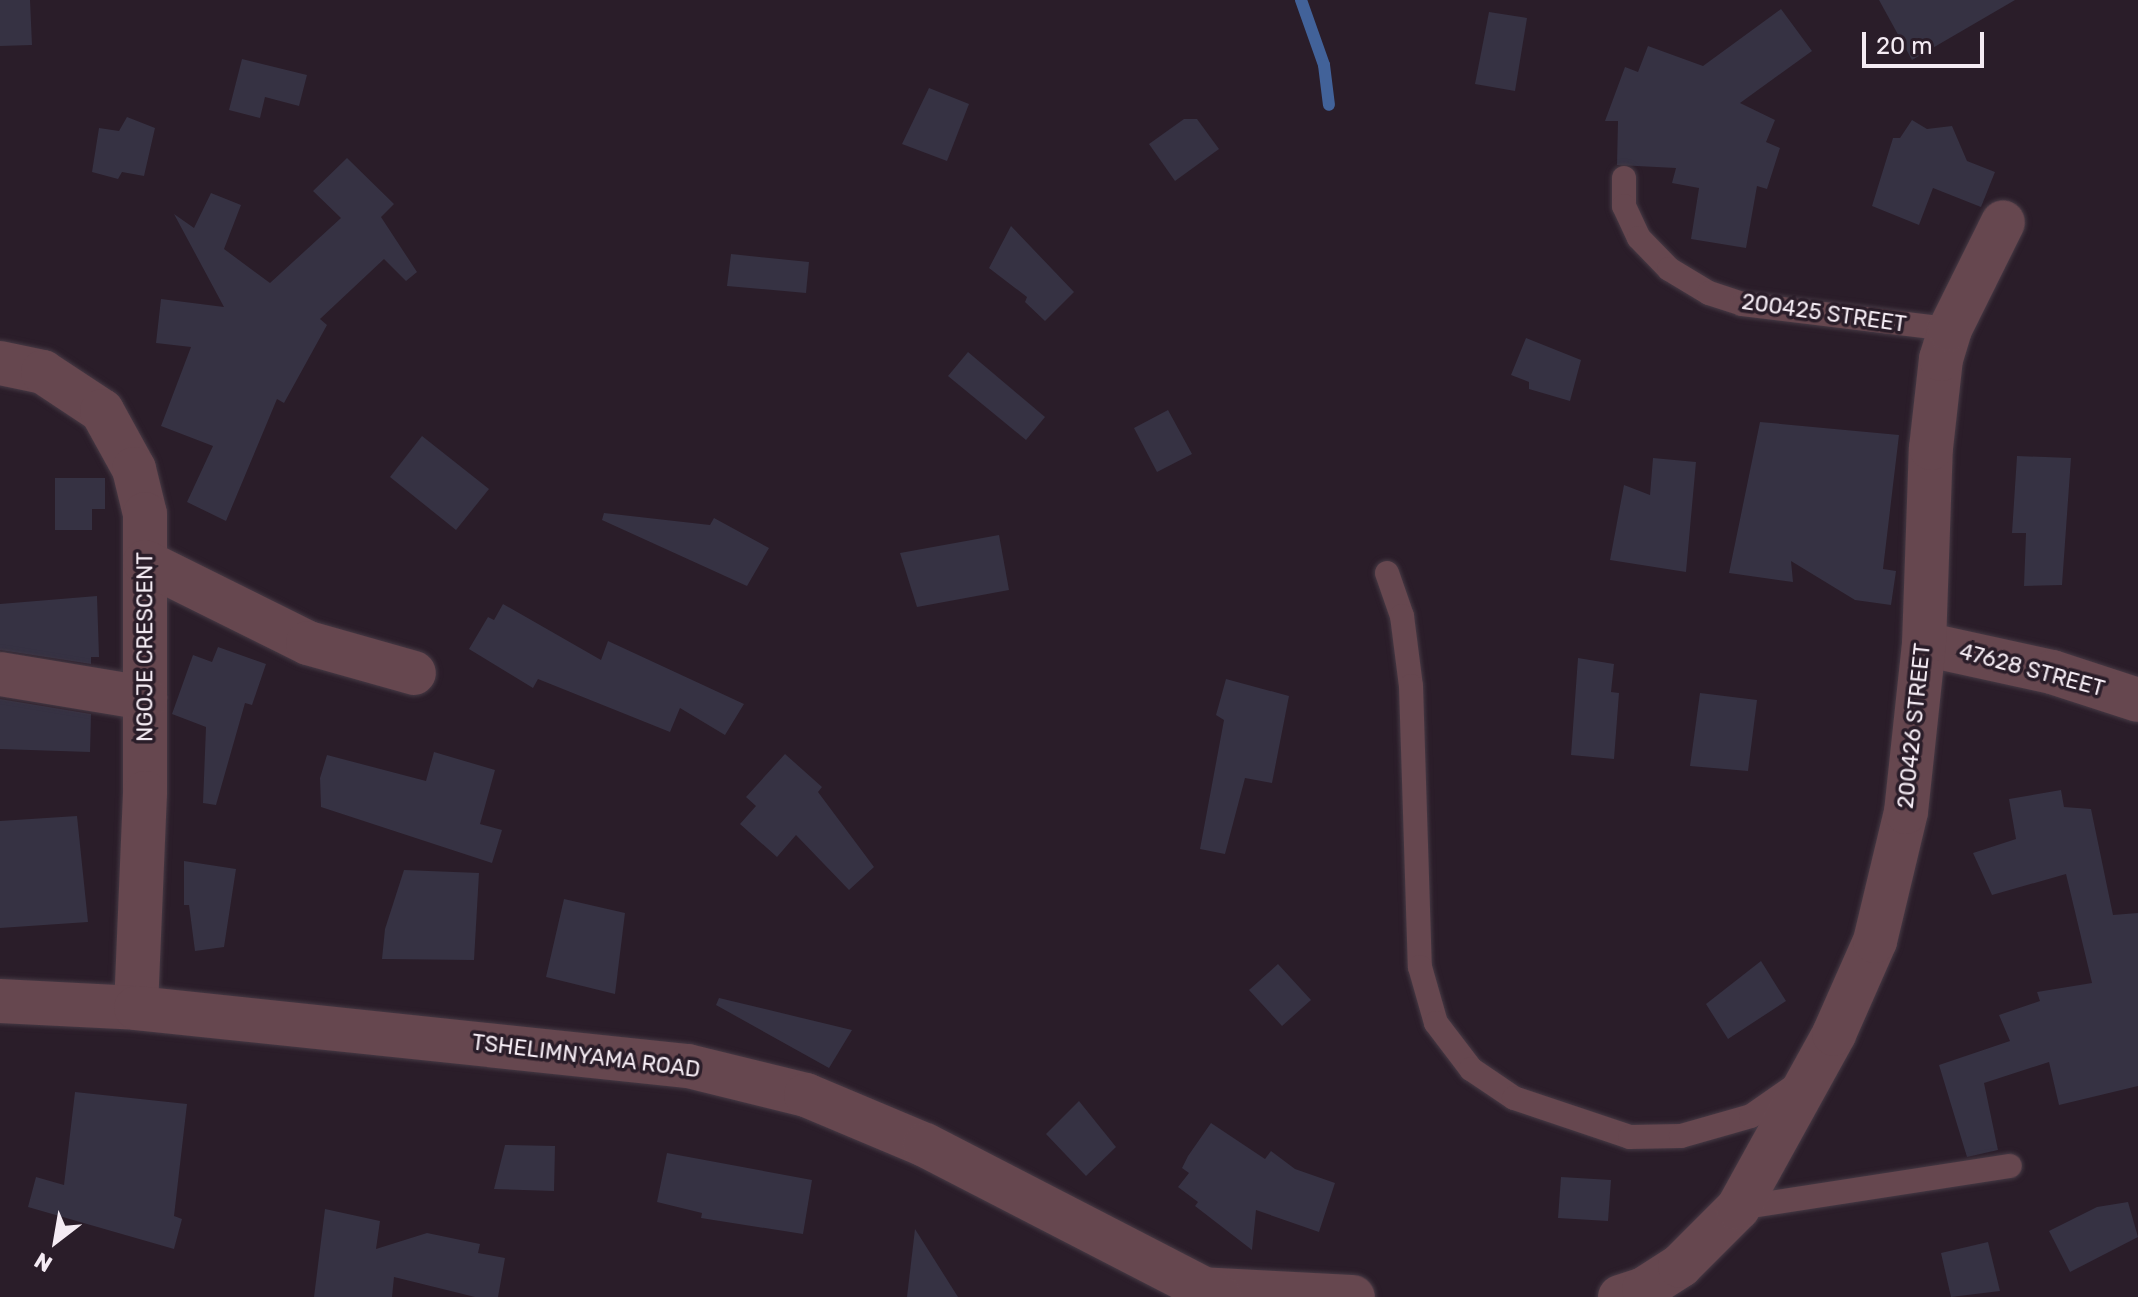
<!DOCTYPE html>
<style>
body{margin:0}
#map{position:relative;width:2138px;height:1297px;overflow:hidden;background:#2a1d29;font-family:Rubik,sans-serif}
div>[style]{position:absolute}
.stream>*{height:12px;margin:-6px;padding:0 6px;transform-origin:6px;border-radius:6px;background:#426299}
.building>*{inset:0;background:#363243}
.roads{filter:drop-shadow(0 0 2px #463a45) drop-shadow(0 0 2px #463a45)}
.service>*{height:24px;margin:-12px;padding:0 12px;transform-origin:12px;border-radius:12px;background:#66474f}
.minor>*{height:44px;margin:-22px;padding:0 22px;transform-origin:22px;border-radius:22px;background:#66474f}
.tertiary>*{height:44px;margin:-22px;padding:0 22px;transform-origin:22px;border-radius:22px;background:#66474f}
span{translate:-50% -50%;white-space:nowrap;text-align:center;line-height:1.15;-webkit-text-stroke:7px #2a1d29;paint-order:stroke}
.street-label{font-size:22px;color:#f4ebf3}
.north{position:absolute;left:16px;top:1201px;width:80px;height:80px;-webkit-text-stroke:6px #2a1d29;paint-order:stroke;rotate:211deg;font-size:22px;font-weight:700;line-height:32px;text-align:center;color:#f4ebf3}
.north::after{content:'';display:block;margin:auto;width:28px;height:36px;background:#f4ebf3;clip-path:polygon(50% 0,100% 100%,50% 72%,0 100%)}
.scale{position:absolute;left:1862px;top:32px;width:122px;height:36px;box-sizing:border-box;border:4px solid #f4ebf3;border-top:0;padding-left:10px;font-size:24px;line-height:28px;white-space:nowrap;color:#f4ebf3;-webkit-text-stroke:6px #2a1d29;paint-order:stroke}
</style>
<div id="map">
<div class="stream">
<div style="left:1301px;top:0;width:69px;rotate:70.5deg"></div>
<div style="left:1324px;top:65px;width:40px;rotate:82.9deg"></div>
</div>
<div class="building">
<div style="clip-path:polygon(0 0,30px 0,32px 45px,0 46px)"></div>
<div style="clip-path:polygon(1879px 0,2015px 0,1912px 60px)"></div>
<div style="clip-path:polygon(1781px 9px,1812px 51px,1740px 103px,1775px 120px,1766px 142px,1780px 148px,1767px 189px,1757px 186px,1746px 248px,1691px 239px,1699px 188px,1672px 183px,1676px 168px,1617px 165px,1618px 121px,1605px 121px,1625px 67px,1638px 72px,1648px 46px,1703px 66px)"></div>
<div style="clip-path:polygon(1489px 12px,1527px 18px,1515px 91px,1475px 84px)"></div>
<div style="clip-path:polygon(242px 59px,307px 75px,299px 106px,265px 97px,260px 118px,229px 110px)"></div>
<div style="clip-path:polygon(929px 88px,969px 104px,947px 161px,902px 144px)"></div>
<div style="clip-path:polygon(127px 117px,155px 128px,144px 176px,122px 172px,118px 179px,92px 172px,99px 128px,119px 131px)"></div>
<div style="clip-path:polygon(1184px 119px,1197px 119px,1219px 149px,1175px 181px,1149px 144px)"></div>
<div style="clip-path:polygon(1912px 120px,1927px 129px,1952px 126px,1967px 161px,1995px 172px,1981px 207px,1933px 188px,1919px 225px,1872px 206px,1893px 138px,1900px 138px)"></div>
<div style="clip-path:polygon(347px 158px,394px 204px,381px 217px,417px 272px,406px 281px,384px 259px,320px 319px,327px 325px,284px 403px,277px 399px,226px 521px,187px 502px,213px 446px,161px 426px,191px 347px,156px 343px,161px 299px,224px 307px,174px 214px,194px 228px,211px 193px,241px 205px,224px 249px,270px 283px,341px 218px,313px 191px)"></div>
<div style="clip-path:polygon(1011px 226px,1074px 292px,1045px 321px,1025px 302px,1027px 297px,989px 268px)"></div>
<div style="clip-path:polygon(731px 254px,809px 262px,806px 293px,727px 286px)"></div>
<div style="clip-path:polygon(1526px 338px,1581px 360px,1570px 401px,1529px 389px,1529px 382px,1511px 375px)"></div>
<div style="clip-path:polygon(968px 352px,1045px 417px,1026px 440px,948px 376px)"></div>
<div style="clip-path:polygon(1168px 410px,1192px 454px,1157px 472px,1134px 428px)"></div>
<div style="clip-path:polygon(1760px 422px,1899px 435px,1883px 569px,1896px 571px,1891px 605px,1855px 600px,1791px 561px,1793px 582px,1729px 573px)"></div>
<div style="clip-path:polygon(422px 436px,489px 489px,456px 530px,390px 477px)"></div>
<div style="clip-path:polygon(2017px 456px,2071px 458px,2062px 585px,2024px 586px,2026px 533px,2012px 533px)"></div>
<div style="clip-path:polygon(1653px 458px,1696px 462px,1686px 572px,1610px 560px,1624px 485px,1650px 495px)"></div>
<div style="clip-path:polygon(55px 478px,105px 478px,105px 509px,92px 509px,92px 530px,55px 530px)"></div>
<div style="clip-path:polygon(604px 513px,710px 525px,714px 518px,769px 548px,747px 586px,602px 520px)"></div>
<div style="clip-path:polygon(999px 535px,1009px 590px,917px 607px,900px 553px)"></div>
<div style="clip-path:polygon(97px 596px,99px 657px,91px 657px,91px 664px,0 650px,0 604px)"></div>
<div style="clip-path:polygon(503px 604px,601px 660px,608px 641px,744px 704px,725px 735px,680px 708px,670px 732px,538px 679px,533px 688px,469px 649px,488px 617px,494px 620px)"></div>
<div style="clip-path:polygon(218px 647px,266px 664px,252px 705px,245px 703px,216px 805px,203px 803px,206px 727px,172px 714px,193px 655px,212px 662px)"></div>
<div style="clip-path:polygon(1578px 658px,1614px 664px,1611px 692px,1619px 693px,1614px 759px,1571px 755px)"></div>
<div style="clip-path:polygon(1226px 679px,1289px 696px,1272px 783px,1245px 778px,1225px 854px,1200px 849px,1224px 720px,1216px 715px)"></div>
<div style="clip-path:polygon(1700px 693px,1757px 700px,1748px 771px,1690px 766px)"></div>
<div style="clip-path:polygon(0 699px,91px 714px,90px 752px,0 749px)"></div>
<div style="clip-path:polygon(434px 752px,495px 770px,480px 824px,502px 830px,492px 863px,321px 807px,320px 778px,327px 755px,426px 781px)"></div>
<div style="clip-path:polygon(785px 754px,822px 787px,818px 792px,874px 867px,849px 890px,796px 835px,777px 857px,740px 824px,756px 806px,746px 797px)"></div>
<div style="clip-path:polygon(2061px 790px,2064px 807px,2091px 809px,2113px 915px,2138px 913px,2138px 1086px,2059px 1105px,2049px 1062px,1984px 1083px,1998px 1150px,1967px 1157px,1939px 1065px,2010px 1041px,1999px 1015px,2040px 1001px,2037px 992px,2092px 983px,2066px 874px,1992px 895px,1973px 853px,2016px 839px,2009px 799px)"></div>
<div style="clip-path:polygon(77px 816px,88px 922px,0 928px,0 821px)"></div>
<div style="clip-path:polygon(184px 861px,236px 869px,224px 947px,195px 951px,189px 905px,184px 905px)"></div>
<div style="clip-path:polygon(404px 870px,479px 873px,474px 960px,382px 959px,385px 929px)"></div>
<div style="clip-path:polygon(564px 899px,625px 913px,615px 994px,546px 977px)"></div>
<div style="clip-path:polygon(1761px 961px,1786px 1001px,1728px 1039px,1706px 1004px)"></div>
<div style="clip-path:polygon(1278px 964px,1311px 1000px,1282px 1026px,1249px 990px)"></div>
<div style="clip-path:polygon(719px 998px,852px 1030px,829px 1068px,716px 1005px)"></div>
<div style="clip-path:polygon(75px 1092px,187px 1104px,174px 1216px,182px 1219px,174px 1249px,28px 1207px,36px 1177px,64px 1185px)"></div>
<div style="clip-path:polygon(1079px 1101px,1116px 1147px,1086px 1176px,1046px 1134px)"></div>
<div style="clip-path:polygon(1211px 1123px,1265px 1159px,1271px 1151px,1295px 1169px,1335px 1183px,1319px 1232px,1256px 1210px,1252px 1250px,1195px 1206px,1198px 1202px,1178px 1187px,1189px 1173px,1182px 1168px,1188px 1156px)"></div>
<div style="clip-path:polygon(505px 1145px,555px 1146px,554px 1191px,494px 1189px)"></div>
<div style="clip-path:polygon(667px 1153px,812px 1180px,803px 1234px,701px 1218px,702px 1213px,657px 1202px)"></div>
<div style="clip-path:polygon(1561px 1177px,1611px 1180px,1608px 1221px,1558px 1218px)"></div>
<div style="clip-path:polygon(2128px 1202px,2138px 1237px,2070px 1272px,2049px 1231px,2097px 1207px)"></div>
<div style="clip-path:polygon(325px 1209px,380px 1221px,376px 1249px,427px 1233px,480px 1244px,478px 1253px,505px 1258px,498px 1297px,475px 1297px,394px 1277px,392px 1297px,314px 1297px)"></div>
<div style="clip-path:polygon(915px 1229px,958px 1297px,907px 1297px)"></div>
<div style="clip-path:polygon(1988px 1242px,2000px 1291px,1951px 1297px,1941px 1253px)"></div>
</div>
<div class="roads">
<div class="service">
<div style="left:1624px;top:178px;width:28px;rotate:90deg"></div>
<div style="left:1624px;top:206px;width:35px;rotate:65deg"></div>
<div style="left:1639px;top:238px;width:43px;rotate:45.9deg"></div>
<div style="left:1669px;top:269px;width:47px;rotate:31deg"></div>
<div style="left:1709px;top:293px;width:35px;rotate:18deg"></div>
<div style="left:1742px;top:304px;width:209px;rotate:6.9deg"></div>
<div style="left:1387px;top:573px;width:46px;rotate:70.8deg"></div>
<div style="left:1402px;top:616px;width:71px;rotate:82.7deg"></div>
<div style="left:1411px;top:686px;width:281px;rotate:88.2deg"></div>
<div style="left:1420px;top:967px;width:58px;rotate:74.1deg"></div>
<div style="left:1436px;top:1023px;width:58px;rotate:52.7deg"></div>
<div style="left:1471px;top:1069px;width:52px;rotate:34deg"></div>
<div style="left:1514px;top:1098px;width:122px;rotate:18.6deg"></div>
<div style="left:1630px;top:1137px;width:51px;rotate:-1.1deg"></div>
<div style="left:1681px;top:1136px;width:73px;rotate:-15.9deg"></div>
<div style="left:1751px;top:1116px;width:56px;rotate:-34.8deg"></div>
<div style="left:1738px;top:1208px;width:275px;rotate:-8.8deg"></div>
</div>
<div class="minor">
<div style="left:0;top:363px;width:44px;rotate:11.8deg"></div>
<div style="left:43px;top:372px;width:71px;rotate:33.5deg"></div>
<div style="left:102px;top:411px;width:66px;rotate:61.1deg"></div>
<div style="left:134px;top:469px;width:46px;rotate:76.3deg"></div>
<div style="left:145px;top:514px;width:279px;rotate:90deg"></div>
<div style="left:145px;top:793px;width:215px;rotate:92.4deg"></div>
<div style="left:145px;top:562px;width:182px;rotate:26.4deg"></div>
<div style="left:308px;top:643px;width:110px;rotate:15.8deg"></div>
<div style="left:1924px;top:644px;width:131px;rotate:12.3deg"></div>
<div style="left:2052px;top:672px;width:90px;rotate:18deg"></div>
<div style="left:0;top:674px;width:147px;rotate:9.4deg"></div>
<div style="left:1201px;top:1289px;width:152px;rotate:3deg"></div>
<div style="left:1620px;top:1297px;width:25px;rotate:-18deg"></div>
<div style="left:1644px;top:1289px;width:43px;rotate:-32.6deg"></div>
<div style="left:1680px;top:1266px;width:82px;rotate:-45deg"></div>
<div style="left:1738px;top:1208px;width:199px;rotate:-61.1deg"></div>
<div style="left:1834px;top:1034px;width:102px;rotate:-66.2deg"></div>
<div style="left:1875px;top:941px;width:133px;rotate:-76.5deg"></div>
<div style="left:1906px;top:812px;width:169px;rotate:-83.9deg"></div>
<div style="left:1924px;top:644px;width:196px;rotate:-88deg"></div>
<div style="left:1931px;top:448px;width:90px;rotate:-83.6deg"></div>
<div style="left:1941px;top:359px;width:31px;rotate:-73deg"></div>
<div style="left:1950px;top:329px;width:119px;rotate:-63.6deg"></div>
</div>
<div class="tertiary">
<div style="left:0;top:1001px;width:136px;rotate:2.9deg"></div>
<div style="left:136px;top:1008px;width:555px;rotate:6deg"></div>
<div style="left:688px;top:1066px;width:122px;rotate:13.8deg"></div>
<div style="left:806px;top:1095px;width:129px;rotate:22.8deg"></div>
<div style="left:925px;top:1145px;width:332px;rotate:27.3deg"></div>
</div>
</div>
<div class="street-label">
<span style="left:1824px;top:313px;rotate:8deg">200425 STREET</span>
<span style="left:145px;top:647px;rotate:-90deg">NGOJE CRESCENT</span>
<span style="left:2032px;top:670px;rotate:15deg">47628 STREET</span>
<span style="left:1914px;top:726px;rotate:-84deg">200426 STREET</span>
<span style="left:586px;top:1056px;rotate:7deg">TSHELIMNYAMA ROAD</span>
</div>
<div class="north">N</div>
<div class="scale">20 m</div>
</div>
